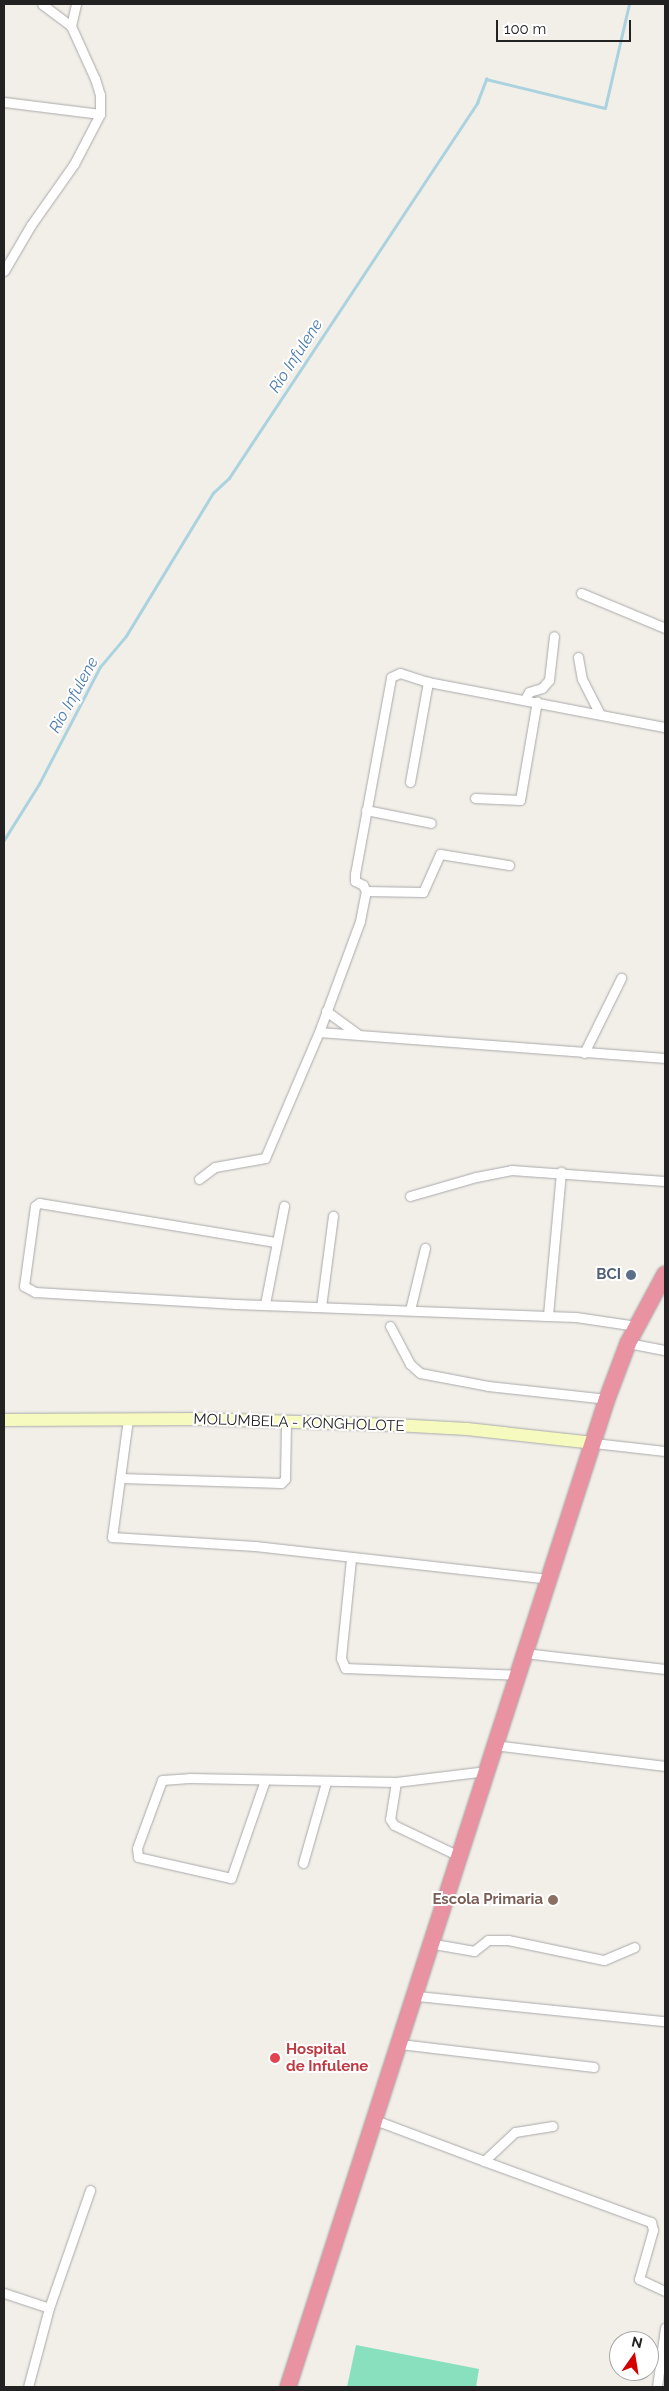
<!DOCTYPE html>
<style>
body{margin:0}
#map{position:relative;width:669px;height:2391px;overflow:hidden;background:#f2efe9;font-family:Raleway,sans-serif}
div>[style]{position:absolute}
.pitch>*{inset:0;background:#88e0be}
.stream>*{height:2.5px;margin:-1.25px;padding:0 1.25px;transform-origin:1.25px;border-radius:1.25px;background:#aad3df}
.roads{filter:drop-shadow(0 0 1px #a9a9a9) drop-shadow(0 0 1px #a9a9a9)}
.street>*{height:9px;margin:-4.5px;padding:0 4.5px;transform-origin:4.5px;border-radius:4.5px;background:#fff}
.secondary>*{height:12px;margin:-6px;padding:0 6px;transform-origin:6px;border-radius:6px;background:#f7fabf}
.highway>*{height:16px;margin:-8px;padding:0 8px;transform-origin:8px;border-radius:8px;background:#e892a2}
.dots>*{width:14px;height:14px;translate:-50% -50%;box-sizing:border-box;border:2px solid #fff;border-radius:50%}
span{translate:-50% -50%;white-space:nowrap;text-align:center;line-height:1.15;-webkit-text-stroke:4px #fff;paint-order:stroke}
.service-label{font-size:15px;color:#4e5e75;font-weight:700}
.right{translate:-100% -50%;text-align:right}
.street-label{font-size:15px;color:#222}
.education-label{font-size:15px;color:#785e54;font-weight:700}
.health-label{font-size:15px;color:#be3a42;font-weight:700}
.left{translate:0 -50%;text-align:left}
.water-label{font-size:16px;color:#4a7aab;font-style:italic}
.frame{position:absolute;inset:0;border:5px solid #222;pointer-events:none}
.north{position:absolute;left:609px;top:2331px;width:50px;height:50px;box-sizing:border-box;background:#fff;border:1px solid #a7a7a7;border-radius:50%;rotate:13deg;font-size:14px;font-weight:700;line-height:20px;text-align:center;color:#222}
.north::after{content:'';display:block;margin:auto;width:18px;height:22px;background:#d40000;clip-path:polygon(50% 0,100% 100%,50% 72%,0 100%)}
.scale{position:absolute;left:496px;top:20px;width:135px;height:22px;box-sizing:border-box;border:2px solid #222;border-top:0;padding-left:6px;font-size:15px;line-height:18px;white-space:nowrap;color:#222;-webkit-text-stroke:4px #fff;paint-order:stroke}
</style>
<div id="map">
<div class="pitch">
<div style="clip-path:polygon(356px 2345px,479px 2369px,476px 2387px,347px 2387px)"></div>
</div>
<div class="stream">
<div style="left:4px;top:840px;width:66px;rotate:-58deg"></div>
<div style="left:39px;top:784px;width:132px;rotate:-62.5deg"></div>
<div style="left:100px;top:667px;width:40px;rotate:-50deg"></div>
<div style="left:126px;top:636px;width:167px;rotate:-58.7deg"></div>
<div style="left:213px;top:493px;width:22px;rotate:-43deg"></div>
<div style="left:229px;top:478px;width:450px;rotate:-56.5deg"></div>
<div style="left:477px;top:103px;width:26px;rotate:-69deg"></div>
<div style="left:486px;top:79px;width:122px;rotate:13.7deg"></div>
<div style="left:605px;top:108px;width:107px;rotate:-77deg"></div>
</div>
<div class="roads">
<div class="street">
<div style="left:71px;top:26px;width:23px;rotate:-77deg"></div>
<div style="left:4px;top:102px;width:97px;rotate:7.1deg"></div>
<div style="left:4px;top:271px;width:53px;rotate:-59.6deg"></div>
<div style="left:31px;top:225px;width:75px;rotate:-54.8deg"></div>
<div style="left:74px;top:164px;width:56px;rotate:-62.5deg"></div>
<div style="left:100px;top:114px;width:19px;rotate:-90deg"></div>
<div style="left:100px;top:95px;width:17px;rotate:-107deg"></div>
<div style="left:95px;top:79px;width:58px;rotate:-114.4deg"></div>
<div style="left:71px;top:26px;width:36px;rotate:-143deg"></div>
<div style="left:581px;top:593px;width:91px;rotate:22.6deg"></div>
<div style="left:578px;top:657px;width:22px;rotate:80deg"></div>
<div style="left:582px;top:679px;width:38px;rotate:63deg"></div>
<div style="left:525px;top:699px;width:8px;rotate:-60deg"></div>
<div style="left:529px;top:692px;width:14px;rotate:-17deg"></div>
<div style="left:542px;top:688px;width:11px;rotate:-49deg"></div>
<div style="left:549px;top:680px;width:44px;rotate:-83.5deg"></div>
<div style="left:410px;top:782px;width:102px;rotate:-79.8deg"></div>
<div style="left:475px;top:798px;width:45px;rotate:2.5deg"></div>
<div style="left:520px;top:800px;width:100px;rotate:-80.3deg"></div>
<div style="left:366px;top:810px;width:66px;rotate:11.3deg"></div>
<div style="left:366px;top:891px;width:57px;rotate:1deg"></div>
<div style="left:423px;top:892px;width:42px;rotate:-65.9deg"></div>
<div style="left:440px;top:854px;width:70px;rotate:9.1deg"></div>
<div style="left:326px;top:1011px;width:39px;rotate:36deg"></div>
<div style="left:319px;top:1032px;width:347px;rotate:4.3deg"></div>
<div style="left:584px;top:1053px;width:84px;rotate:-63.7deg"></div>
<div style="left:199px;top:1179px;width:20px;rotate:-37deg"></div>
<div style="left:215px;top:1167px;width:51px;rotate:-10.2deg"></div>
<div style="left:265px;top:1158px;width:137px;rotate:-66.8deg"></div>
<div style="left:319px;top:1032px;width:118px;rotate:-69.7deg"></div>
<div style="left:360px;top:921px;width:31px;rotate:-79deg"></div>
<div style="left:366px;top:891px;width:7px;rotate:-117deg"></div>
<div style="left:363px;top:885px;width:9px;rotate:-153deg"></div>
<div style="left:355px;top:881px;width:7px;rotate:-90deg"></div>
<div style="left:355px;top:874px;width:200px;rotate:-79.6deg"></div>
<div style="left:391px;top:677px;width:10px;rotate:-24deg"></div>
<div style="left:400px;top:673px;width:29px;rotate:18deg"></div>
<div style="left:428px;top:682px;width:241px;rotate:10.8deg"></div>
<div style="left:410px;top:1196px;width:69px;rotate:-16.1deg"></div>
<div style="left:476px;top:1177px;width:36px;rotate:-11deg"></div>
<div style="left:511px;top:1170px;width:154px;rotate:4.1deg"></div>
<div style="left:275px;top:1242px;width:239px;rotate:-170.6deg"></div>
<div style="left:39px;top:1203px;width:5px;rotate:143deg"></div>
<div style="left:35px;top:1206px;width:81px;rotate:97.8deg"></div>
<div style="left:24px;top:1286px;width:13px;rotate:29deg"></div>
<div style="left:35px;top:1292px;width:201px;rotate:3.4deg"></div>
<div style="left:236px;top:1304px;width:340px;rotate:2.2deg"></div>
<div style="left:576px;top:1317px;width:61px;rotate:8.5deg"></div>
<div style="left:265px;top:1304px;width:100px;rotate:-79deg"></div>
<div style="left:321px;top:1307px;width:92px;rotate:-82.5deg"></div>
<div style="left:410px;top:1310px;width:64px;rotate:-76.4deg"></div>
<div style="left:548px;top:1315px;width:144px;rotate:-84.8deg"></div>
<div style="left:390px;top:1326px;width:43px;rotate:62.2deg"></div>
<div style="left:410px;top:1364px;width:13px;rotate:42deg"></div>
<div style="left:420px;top:1373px;width:69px;rotate:10.8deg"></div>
<div style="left:488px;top:1386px;width:120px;rotate:6.2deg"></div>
<div style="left:628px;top:1343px;width:38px;rotate:11deg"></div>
<div style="left:128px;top:1419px;width:119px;rotate:97.7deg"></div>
<div style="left:112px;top:1537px;width:143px;rotate:3.6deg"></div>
<div style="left:255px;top:1546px;width:295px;rotate:6.4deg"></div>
<div style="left:594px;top:1443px;width:71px;rotate:6.4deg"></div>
<div style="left:120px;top:1478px;width:161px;rotate:1.8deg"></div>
<div style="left:281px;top:1483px;width:6px;rotate:-45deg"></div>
<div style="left:285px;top:1479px;width:58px;rotate:-89deg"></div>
<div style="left:351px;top:1559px;width:100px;rotate:95.8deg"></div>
<div style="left:341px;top:1658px;width:11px;rotate:68deg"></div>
<div style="left:345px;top:1668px;width:171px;rotate:2.3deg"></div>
<div style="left:524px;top:1653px;width:142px;rotate:6.5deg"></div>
<div style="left:494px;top:1745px;width:172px;rotate:7deg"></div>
<div style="left:265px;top:1780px;width:104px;rotate:109.1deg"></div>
<div style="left:231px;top:1878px;width:95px;rotate:-167.3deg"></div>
<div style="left:138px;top:1857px;width:9px;rotate:-96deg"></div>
<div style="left:137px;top:1848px;width:72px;rotate:-69.8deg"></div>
<div style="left:162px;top:1780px;width:27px;rotate:-4deg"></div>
<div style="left:189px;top:1778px;width:207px;rotate:1.1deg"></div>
<div style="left:396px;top:1782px;width:91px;rotate:-7deg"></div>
<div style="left:396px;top:1782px;width:37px;rotate:99deg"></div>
<div style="left:390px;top:1819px;width:7px;rotate:56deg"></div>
<div style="left:394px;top:1825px;width:72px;rotate:25.5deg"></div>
<div style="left:303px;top:1863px;width:84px;rotate:-74.1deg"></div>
<div style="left:434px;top:1944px;width:41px;rotate:9.9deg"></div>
<div style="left:474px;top:1951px;width:18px;rotate:-38deg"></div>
<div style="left:488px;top:1940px;width:20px"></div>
<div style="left:508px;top:1940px;width:98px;rotate:11.8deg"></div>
<div style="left:604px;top:1960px;width:33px;rotate:-23deg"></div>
<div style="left:417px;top:1996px;width:249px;rotate:5.8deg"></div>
<div style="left:400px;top:2044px;width:195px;rotate:6.8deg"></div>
<div style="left:375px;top:2120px;width:116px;rotate:20.6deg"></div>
<div style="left:484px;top:2161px;width:42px;rotate:-43.1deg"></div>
<div style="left:515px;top:2132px;width:38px;rotate:-9deg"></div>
<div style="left:484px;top:2161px;width:178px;rotate:20.1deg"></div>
<div style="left:651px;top:2222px;width:8px;rotate:76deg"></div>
<div style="left:653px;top:2230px;width:51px;rotate:105.9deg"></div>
<div style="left:639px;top:2279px;width:29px;rotate:25deg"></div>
<div style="left:4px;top:2293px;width:47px;rotate:18.4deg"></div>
<div style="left:28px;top:2387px;width:82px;rotate:-75.1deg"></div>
<div style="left:49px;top:2308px;width:125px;rotate:-70.8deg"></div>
<div style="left:657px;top:2387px;width:60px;rotate:-82.3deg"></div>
</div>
<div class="secondary">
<div style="left:4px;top:1420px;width:197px;rotate:-0.3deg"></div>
<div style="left:201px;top:1419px;width:194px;rotate:1.8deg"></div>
<div style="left:395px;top:1425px;width:72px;rotate:3.2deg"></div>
<div style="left:467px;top:1429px;width:128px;rotate:6.3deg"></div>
</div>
<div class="highway">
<div style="left:288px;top:2387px;width:1038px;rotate:-72.11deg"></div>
<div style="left:607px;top:1399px;width:60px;rotate:-69.4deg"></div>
<div style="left:628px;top:1343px;width:78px;rotate:-61.8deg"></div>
</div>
</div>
<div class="dots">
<div style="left:631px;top:1275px;background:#5c6f8a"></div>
<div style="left:553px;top:1900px;background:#8d6e63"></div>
<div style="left:275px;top:2058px;background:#e0444e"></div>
</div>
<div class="service-label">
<span class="right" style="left:621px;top:1275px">BCI</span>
</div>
<div class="street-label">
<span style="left:299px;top:1423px;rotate:2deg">MOLUMBELA - KONGHOLOTE</span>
</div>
<div class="education-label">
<span class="right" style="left:543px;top:1900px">Escola Primaria</span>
</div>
<div class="health-label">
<span class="left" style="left:286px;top:2058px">Hospital<br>de Infulene</span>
</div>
<div class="water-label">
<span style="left:296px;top:356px;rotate:-57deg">Rio Infulene</span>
<span style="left:74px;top:695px;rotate:-61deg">Rio Infulene</span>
</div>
<div class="frame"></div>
<div class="north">N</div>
<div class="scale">100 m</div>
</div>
